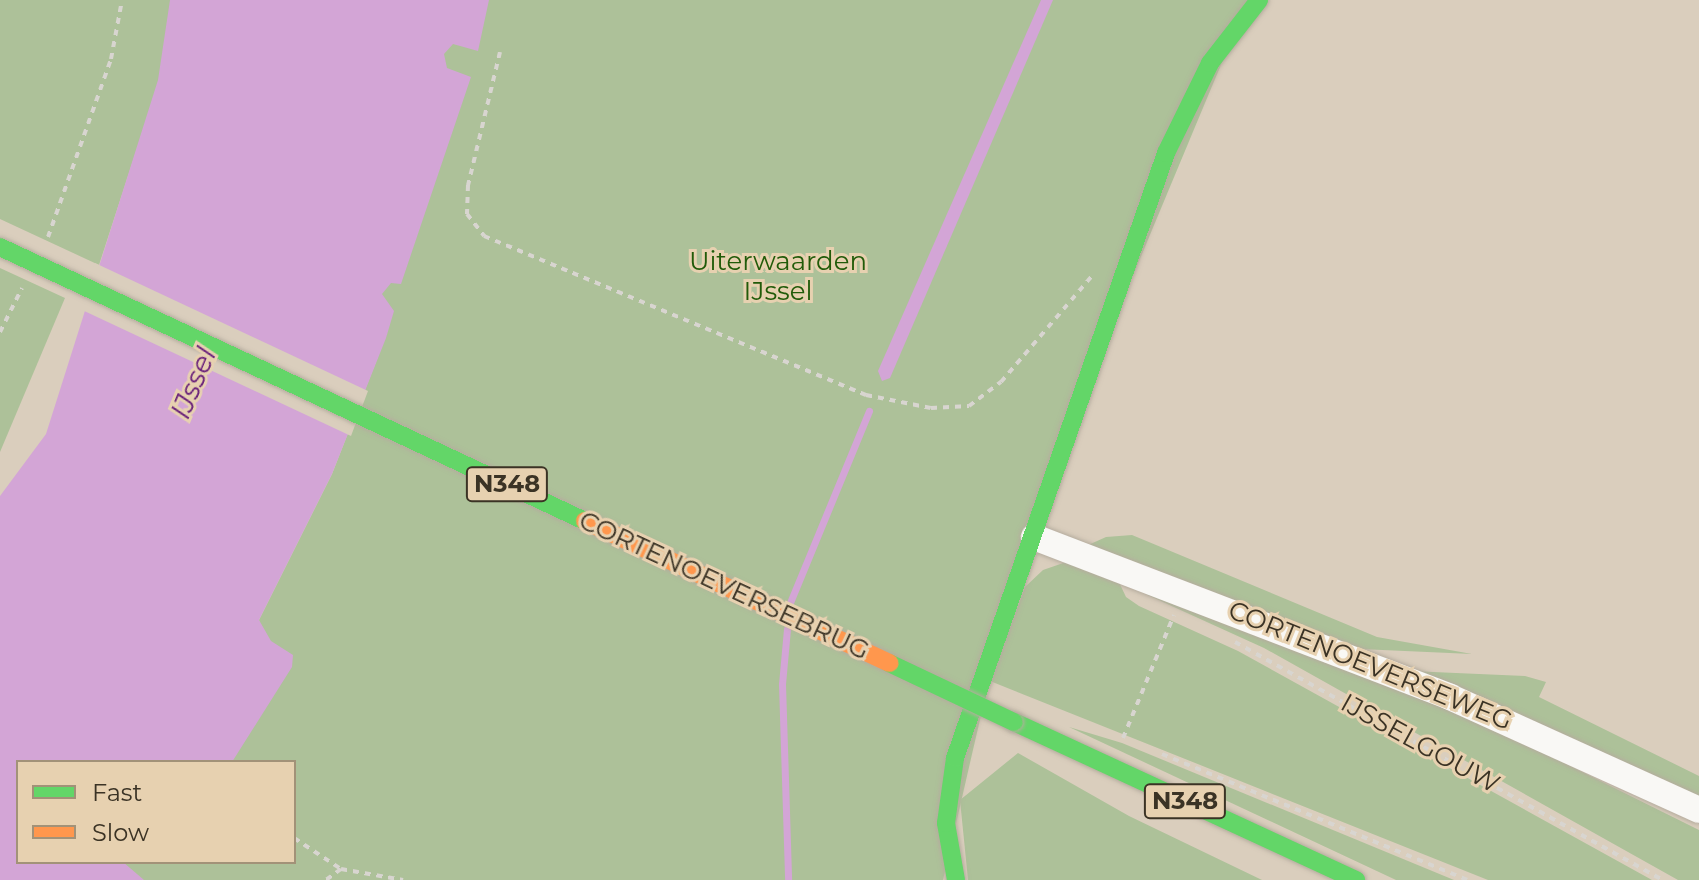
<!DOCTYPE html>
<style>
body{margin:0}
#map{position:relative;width:1699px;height:880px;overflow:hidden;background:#dacebd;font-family:Montserrat,sans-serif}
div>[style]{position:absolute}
.green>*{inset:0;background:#adc199}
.water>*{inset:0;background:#d3a5d6}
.pier>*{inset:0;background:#dacebd}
.stream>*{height:7px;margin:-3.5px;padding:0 3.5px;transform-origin:3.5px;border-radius:3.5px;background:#d3a5d6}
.path>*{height:4px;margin-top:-2px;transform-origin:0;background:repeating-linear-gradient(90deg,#d8d5d0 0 6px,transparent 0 12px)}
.roads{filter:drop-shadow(0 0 2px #b5ac9e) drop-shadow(0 0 2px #b5ac9e)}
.street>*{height:26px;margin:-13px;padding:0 13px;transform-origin:13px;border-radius:13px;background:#f9f8f5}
.fast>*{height:18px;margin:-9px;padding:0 9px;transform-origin:9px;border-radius:9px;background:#63d668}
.bridges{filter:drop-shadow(0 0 2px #b5ac9e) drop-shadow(0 0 2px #b5ac9e)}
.fast-bridge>*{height:18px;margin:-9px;padding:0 9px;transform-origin:9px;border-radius:9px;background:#63d668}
.slow-bridge>*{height:18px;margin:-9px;padding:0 9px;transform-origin:9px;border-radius:9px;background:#ff974d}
span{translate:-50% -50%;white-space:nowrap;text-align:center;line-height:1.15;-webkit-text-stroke:6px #e7d1b0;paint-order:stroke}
.shield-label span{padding:2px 6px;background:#e7d1b0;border:2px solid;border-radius:6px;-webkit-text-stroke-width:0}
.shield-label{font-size:24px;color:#3b3325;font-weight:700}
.park-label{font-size:26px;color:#215b09}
.street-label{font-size:26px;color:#3b3325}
.water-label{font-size:28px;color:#671d79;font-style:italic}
.legend{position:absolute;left:16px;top:760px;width:280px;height:104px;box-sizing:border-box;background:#e7d1b0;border:2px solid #a29278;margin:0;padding:10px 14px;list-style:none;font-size:24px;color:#3b3325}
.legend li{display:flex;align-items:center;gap:16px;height:40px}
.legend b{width:40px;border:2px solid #a29278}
</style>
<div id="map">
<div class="green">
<div style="clip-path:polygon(0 0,178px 0,159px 81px,99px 265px,0 219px)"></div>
<div style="clip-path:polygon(448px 0,1248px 0,1020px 546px,943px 880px,112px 880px,123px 862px,294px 862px,294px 762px,188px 762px,260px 628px,259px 620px,332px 474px,379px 354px,381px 291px)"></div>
<div style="clip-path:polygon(0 268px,65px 298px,0 452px)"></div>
<div style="clip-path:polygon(1132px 535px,1377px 637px,1472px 654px,1360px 649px,1086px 546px,1106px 537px)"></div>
<div style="clip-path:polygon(1069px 561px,1117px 578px,1126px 597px,1139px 606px,1238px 651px,1652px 880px,1488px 880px,990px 681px,1025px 587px,1043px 570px)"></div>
<div style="clip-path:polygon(1141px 592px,1391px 686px,1526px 744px,1699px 830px,1699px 880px,1678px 880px,1264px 648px)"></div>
<div style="clip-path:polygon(1410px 671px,1525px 676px,1546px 682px,1539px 697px,1699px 776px,1699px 807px)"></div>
<div style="clip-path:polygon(1069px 727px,1122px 743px,1454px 880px,1396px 880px)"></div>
<div style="clip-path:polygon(1018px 753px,1129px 816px,1262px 880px,968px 880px,960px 800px)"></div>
</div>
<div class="water">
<div style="clip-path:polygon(170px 0,489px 0,478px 51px,453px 44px,444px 54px,447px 68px,471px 77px,401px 284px,391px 283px,382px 294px,394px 311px,386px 338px,332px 474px,259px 620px,271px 641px,293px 655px,292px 667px,232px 762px,18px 762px,18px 862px,123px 862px,144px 880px,0 880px,0 496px,46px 434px,158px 80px)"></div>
<div style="clip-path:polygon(1041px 0,1053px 0,890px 378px,882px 381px,878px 371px)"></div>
</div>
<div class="pier">
<div style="clip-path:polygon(95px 263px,368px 391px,351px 436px,80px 309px)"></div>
</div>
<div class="stream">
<div style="left:789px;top:605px;width:210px;rotate:-67.6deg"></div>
<div style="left:787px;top:629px;width:55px;rotate:95.2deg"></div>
<div style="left:782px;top:684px;width:196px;rotate:88.2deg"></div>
</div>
<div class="path">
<div style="left:500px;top:52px;width:137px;rotate:103.5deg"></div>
<div style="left:468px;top:185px;width:29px;rotate:92deg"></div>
<div style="left:467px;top:214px;width:28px;rotate:52deg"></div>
<div style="left:484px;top:236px;width:414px;rotate:22.6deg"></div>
<div style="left:866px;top:395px;width:66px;rotate:11.3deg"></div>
<div style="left:931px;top:408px;width:38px;rotate:-3deg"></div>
<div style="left:969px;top:406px;width:40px;rotate:-37deg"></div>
<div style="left:1001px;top:382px;width:140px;rotate:-49.4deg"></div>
<div style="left:48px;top:237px;width:189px;rotate:-70.5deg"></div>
<div style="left:111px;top:59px;width:60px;rotate:-79.4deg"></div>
<div style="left:0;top:332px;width:49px;rotate:-63.4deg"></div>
<div style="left:1235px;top:642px;width:490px;rotate:29.1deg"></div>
<div style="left:1123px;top:738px;width:133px;rotate:-67.5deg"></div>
<div style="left:1162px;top:754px;width:330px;rotate:22.4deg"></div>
<div style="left:294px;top:838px;width:56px;rotate:33.4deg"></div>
<div style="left:341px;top:869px;width:19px;rotate:144deg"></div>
<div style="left:341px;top:869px;width:63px;rotate:10.1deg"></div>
</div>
<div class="roads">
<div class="street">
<div style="left:1034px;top:537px;width:446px;rotate:21deg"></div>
<div style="left:1450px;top:697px;width:273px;rotate:24.4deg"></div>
</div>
<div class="fast">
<div style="left:1014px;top:722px;width:377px;rotate:24.8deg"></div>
<div style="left:956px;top:880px;width:58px;rotate:-100deg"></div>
<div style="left:946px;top:823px;width:66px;rotate:-82.1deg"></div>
<div style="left:955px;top:758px;width:641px;rotate:-70.77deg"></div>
<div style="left:1166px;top:153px;width:100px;rotate:-63.9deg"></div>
<div style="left:1210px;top:63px;width:80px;rotate:-52.1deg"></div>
</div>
</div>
<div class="bridges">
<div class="fast-bridge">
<div style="left:0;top:247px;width:646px;rotate:25.1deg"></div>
<div style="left:889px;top:663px;width:138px;rotate:25.3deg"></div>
</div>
<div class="slow-bridge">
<div style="left:585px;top:521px;width:336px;rotate:25deg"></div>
</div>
</div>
<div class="shield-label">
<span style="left:507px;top:484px">N348</span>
<span style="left:1185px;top:801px">N348</span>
</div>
<div class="park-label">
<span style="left:778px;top:277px">Uiterwaarden<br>IJssel</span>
</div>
<div class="street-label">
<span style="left:724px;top:586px;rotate:25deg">CORTENOEVERSEBRUG</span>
<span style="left:1370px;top:666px;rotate:22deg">CORTENOEVERSEWEG</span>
<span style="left:1420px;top:744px;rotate:29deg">IJSSELGOUW</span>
</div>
<div class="water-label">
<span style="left:193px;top:383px;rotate:-67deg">IJssel</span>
</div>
<ul class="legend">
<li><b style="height:10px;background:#63d668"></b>Fast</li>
<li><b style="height:10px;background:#ff974d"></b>Slow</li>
</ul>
</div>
